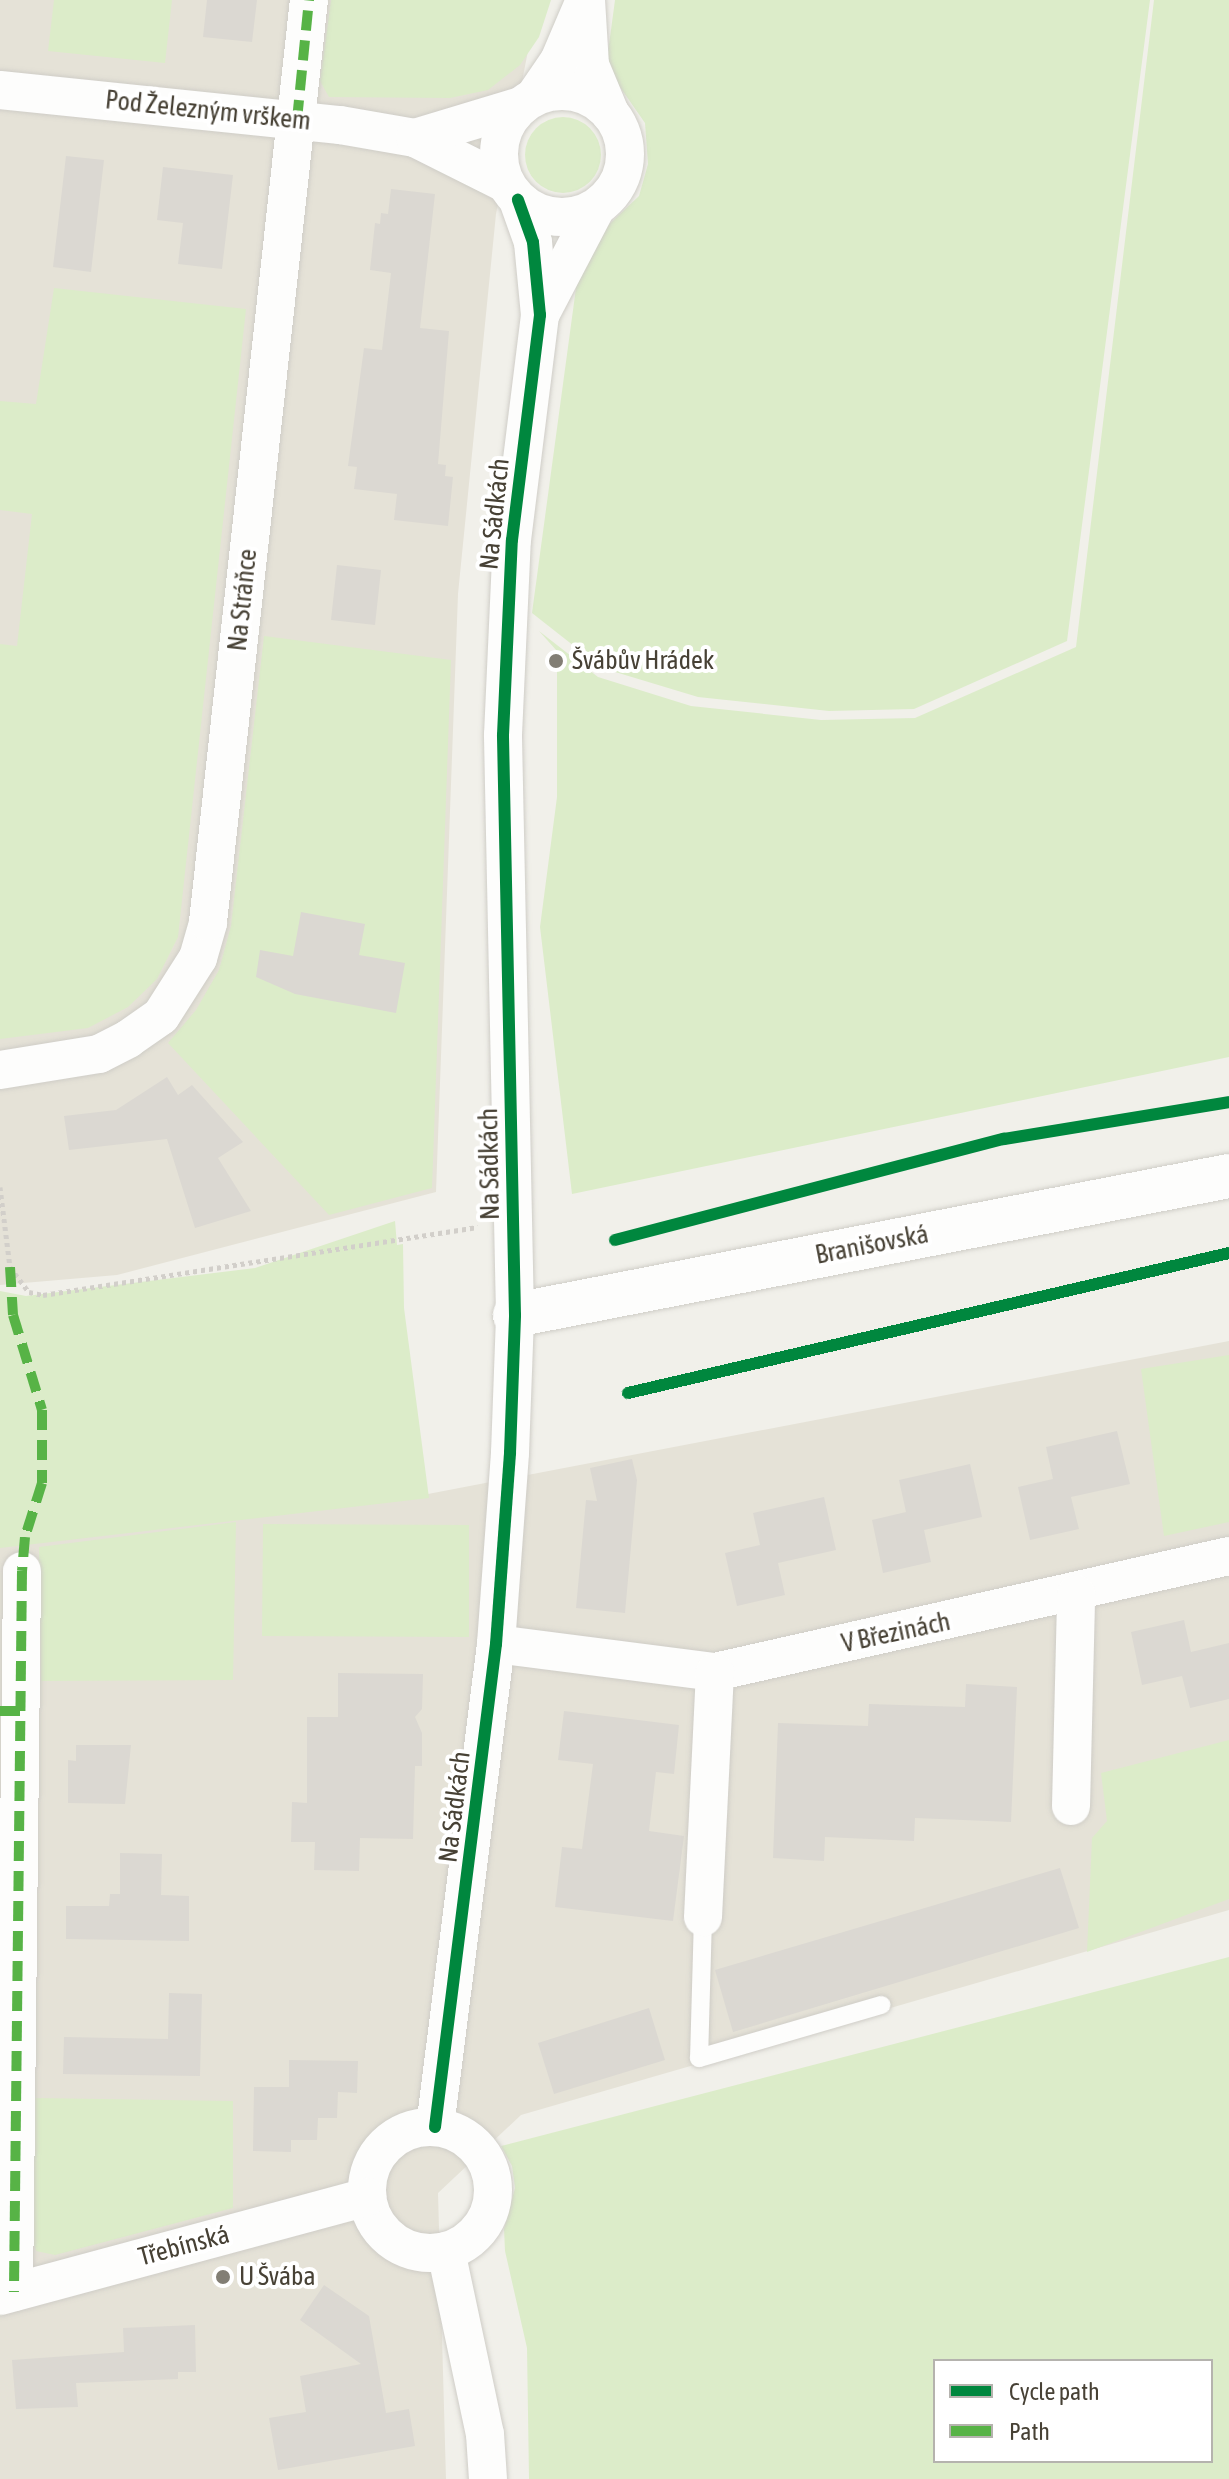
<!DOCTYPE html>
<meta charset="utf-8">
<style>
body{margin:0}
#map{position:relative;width:1229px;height:2479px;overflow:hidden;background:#f1f0ea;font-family:"Asap Condensed",sans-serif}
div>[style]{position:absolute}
.residential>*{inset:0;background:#e5e2d7}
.green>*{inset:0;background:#dcecc9}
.round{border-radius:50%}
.building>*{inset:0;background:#dbd8d2}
.path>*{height:5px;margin-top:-2.5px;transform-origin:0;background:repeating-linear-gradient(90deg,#d2cfca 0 4px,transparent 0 8px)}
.roads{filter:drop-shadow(0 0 2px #cfcdc7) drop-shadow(0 0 2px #cfcdc7)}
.service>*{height:18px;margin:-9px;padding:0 9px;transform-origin:9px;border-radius:9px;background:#fdfdfc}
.minor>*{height:38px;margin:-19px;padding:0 19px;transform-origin:19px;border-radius:19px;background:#fdfdfc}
.minor>.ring{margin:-19px;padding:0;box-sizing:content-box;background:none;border:38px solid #fdfdfc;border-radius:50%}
.tertiary>*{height:44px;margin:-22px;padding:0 22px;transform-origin:22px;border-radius:22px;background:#fdfdfc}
.quiet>*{height:10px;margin-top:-5px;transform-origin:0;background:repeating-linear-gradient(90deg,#57b346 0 20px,transparent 0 30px)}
.cycleway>*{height:12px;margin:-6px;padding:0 6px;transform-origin:6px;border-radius:6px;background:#00873e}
.dots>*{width:22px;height:22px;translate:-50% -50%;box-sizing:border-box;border:4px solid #fff;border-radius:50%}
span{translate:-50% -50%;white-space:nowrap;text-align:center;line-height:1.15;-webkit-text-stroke:8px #fff;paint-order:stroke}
.street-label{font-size:26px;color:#474135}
.poi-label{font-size:26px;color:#474135}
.left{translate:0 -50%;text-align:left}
.legend{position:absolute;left:933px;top:2359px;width:280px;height:104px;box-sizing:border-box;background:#fff;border:2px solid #b5b3ae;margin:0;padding:10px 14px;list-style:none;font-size:24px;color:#474135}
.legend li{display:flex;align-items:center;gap:16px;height:40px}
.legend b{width:40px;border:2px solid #b5b3ae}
</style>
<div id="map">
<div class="residential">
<div style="clip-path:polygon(0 0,538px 0,496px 214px,458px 594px,436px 1192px,117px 1275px,0 1285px)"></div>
<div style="clip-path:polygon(1229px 1341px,1229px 1910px,521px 2115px,438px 2193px,446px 2479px,0 2479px,0 1532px,428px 1494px)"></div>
</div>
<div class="green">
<div style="clip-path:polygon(54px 0,172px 0,165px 63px,48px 51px)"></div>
<div style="clip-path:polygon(331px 0,551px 0,539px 37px,520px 65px,488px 90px,450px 98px,329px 97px,320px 81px)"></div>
<div style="clip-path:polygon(615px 0,1150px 0,1067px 641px,914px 709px,829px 711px,698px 697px,602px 668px,532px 613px,581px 251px,639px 196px,648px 164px,645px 123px,606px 67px)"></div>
<div style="clip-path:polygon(1154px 0,1229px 0,1229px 1057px,572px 1194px,540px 927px,557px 797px,557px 651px,539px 631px,598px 677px,691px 706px,821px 720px,915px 718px,1076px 647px)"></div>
<div class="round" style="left:525px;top:117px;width:76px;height:76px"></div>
<div style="clip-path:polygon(54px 288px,246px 309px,178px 937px,157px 979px,128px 1007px,88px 1028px,0 1039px,0 644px,17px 646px,32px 514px,0 510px,0 401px,36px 404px)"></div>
<div style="clip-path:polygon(264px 636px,451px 660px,432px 1188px,329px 1215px,168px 1043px,196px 1010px,219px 970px,231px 926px)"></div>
<div style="clip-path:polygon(395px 1221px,397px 1245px,403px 1244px,404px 1308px,429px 1498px,0 1548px,0 1291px,26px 1296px,255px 1268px)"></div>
<div style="clip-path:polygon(1229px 1355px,1229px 1522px,1164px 1536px,1141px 1369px)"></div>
<div style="clip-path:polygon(236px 1522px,233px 1680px,41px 1681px,39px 1547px)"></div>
<div style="clip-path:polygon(263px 1524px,469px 1525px,469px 1637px,262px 1636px)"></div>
<div style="clip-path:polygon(1229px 1740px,1229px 1899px,1087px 1952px,1092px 1838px,1107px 1821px,1101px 1773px)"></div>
<div style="clip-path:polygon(evenodd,1229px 1957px,1229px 2479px,529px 2479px,527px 2348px,505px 2251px,504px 2229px,515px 2188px,512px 2166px,501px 2146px,1229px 1957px,935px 2361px,1211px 2361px,1211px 2461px,935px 2461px,935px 2361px)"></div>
<div style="clip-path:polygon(32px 2098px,233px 2101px,233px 2208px,55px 2255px,36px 2251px,30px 2232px)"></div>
</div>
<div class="building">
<div style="clip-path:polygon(207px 0,257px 0,252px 42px,203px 37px)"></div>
<div style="clip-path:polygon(66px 156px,104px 160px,91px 272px,53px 267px)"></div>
<div style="clip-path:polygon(163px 167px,233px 175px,222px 269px,178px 264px,183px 223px,157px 220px)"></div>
<div style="clip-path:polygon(391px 189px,435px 194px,420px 328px,449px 331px,438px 464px,446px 465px,445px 476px,453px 477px,448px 526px,394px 520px,397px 494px,354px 489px,357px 467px,348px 466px,364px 348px,382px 350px,391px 273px,370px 270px,375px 223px,380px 224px,381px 213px,388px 214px)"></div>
<div style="clip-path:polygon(337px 565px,381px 570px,375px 625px,331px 620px)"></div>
<div style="clip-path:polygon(301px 912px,365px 924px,359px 955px,405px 963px,396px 1013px,295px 994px,256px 977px,260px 950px,293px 956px)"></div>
<div style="clip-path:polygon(167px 1077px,178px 1095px,192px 1085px,243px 1142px,218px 1158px,251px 1211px,195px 1228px,167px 1139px,69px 1150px,64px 1116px,116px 1110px)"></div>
<div style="clip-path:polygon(1117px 1431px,1130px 1484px,1071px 1497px,1079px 1529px,1030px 1540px,1018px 1487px,1053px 1479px,1046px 1447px)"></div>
<div style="clip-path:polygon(632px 1459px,637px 1480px,625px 1613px,576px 1608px,586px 1500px,597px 1501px,590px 1468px)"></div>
<div style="clip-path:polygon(970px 1464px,982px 1517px,924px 1530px,931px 1562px,883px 1573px,872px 1520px,906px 1512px,899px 1480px)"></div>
<div style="clip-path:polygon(824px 1497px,836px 1550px,778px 1563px,785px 1595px,737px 1606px,725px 1553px,760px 1545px,753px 1513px)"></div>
<div style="clip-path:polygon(1184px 1620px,1191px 1652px,1229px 1643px,1229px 1699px,1190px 1708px,1182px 1676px,1142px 1685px,1131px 1632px)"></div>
<div style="clip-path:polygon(338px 1673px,423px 1674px,422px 1709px,415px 1717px,422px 1733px,422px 1766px,415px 1766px,413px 1839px,360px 1838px,359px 1871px,314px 1870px,315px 1842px,291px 1842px,292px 1802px,307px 1803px,307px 1717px,338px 1717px)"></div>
<div style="clip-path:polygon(966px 1684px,1017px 1687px,1011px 1822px,915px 1818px,914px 1841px,825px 1837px,824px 1861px,773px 1858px,778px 1723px,868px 1726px,869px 1704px,965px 1707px)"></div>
<div style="clip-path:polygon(564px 1711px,679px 1725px,674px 1774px,656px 1772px,649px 1831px,684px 1836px,673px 1921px,555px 1907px,562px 1847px,582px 1849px,593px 1764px,558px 1760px)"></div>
<div style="clip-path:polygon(76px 1745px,131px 1745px,125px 1804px,68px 1803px,68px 1760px,76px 1761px)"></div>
<div style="clip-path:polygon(120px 1853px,162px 1854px,161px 1895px,189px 1896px,189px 1941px,66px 1939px,66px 1906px,109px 1906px,110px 1894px,120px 1894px)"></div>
<div style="clip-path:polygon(1060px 1868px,1079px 1928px,733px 2032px,715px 1970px)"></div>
<div style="clip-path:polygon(169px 1993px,202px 1994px,200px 2076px,63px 2074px,64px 2037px,168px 2039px)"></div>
<div style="clip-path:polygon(649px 2008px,665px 2060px,554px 2094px,538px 2043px)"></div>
<div style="clip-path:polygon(289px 2060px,358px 2061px,357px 2093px,338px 2092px,337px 2118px,318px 2118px,317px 2140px,291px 2140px,291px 2152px,253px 2151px,254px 2087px,289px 2087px)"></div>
<div style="clip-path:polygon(324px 2285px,369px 2316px,386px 2413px,409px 2409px,415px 2446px,278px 2470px,269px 2418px,306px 2412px,300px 2376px,361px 2364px,300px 2320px)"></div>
<div style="clip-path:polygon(195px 2325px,196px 2372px,178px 2372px,178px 2379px,76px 2383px,78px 2407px,16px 2409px,12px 2360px,124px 2352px,123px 2328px)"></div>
</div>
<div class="path">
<div style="left:0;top:1187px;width:81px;rotate:82.9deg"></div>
<div style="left:10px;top:1267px;width:31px;rotate:53deg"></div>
<div style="left:29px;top:1292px;width:14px;rotate:12deg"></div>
<div style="left:43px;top:1295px;width:440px;rotate:-8.9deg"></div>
</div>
<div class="roads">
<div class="service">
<div style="left:703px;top:1917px;width:141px;rotate:91.6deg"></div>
<div style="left:699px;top:2058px;width:190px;rotate:-16.2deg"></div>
</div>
<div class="minor">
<div style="left:586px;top:0;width:65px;rotate:86.5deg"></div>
<div style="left:590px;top:65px;width:52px;rotate:67.4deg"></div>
<div style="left:0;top:90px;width:342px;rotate:5.9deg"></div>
<div style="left:340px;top:125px;width:76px;rotate:9.8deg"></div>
<div style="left:415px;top:138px;width:101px;rotate:26.6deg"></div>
<div class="ring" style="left:499px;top:91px;width:88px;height:88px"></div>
<div style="left:535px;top:96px;width:42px;rotate:-55.6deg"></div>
<div style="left:559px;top:61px;width:59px;rotate:-66.9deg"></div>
<div style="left:415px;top:138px;width:108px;rotate:-16.8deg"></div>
<div style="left:540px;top:315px;width:121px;rotate:-62.4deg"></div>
<div style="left:0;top:1070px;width:100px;rotate:-9.2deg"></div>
<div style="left:99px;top:1054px;width:33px;rotate:-27deg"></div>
<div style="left:128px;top:1039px;width:40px;rotate:-34.9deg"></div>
<div style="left:161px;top:1016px;width:69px;rotate:-57.5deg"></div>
<div style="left:198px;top:958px;width:37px;rotate:-74deg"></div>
<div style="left:208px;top:922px;width:928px;rotate:-83.75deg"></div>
<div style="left:496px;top:1644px;width:221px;rotate:7.3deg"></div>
<div style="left:715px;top:1672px;width:527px;rotate:-12.72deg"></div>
<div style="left:1071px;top:1806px;width:212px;rotate:-88.6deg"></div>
<div style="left:703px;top:1917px;width:245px;rotate:-87.2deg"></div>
<div style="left:435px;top:2127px;width:487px;rotate:-82.8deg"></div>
<div style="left:496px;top:1644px;width:192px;rotate:-85.8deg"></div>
<div style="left:510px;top:1453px;width:138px;rotate:-87.9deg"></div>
<div style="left:515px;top:1315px;width:580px;rotate:-91.19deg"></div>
<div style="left:503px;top:735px;width:195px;rotate:-87.4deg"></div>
<div style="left:512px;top:540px;width:227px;rotate:-82.9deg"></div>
<div style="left:540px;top:315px;width:73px;rotate:-95.5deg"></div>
<div style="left:533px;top:242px;width:45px;rotate:-109.7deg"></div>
<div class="ring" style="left:367px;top:2127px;width:88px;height:88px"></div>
<div style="left:446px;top:2251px;width:187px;rotate:78deg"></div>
<div style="left:485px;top:2434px;width:45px;rotate:86.2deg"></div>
<div style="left:14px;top:2292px;width:721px;rotate:-89.36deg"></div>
<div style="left:0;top:2296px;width:380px;rotate:-15.1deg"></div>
</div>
<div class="tertiary">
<div style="left:515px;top:1315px;width:727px;rotate:-11.02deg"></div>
</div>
</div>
<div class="quiet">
<div style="left:297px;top:120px;width:121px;rotate:-84.3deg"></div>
<div style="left:10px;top:1267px;width:48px;rotate:86.4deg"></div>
<div style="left:13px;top:1315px;width:99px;rotate:73deg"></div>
<div style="left:42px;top:1410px;width:73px;rotate:90deg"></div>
<div style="left:42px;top:1483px;width:57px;rotate:107.5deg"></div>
<div style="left:25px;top:1537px;width:34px;rotate:95deg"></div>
<div style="left:22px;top:1571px;width:721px;rotate:90.64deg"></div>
<div style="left:0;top:1711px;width:20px"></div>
</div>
<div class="cycleway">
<div style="left:615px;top:1240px;width:402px;rotate:-14.6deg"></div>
<div style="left:1004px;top:1139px;width:228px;rotate:-9.3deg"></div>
<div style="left:628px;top:1393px;width:617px;rotate:-13.11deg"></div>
<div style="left:435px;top:2127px;width:487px;rotate:-82.8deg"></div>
<div style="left:496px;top:1644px;width:192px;rotate:-85.8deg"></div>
<div style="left:510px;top:1453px;width:138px;rotate:-87.9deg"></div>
<div style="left:515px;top:1315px;width:580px;rotate:-91.19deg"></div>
<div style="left:503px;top:735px;width:195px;rotate:-87.4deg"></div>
<div style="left:512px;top:540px;width:227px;rotate:-82.9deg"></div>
<div style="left:540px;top:315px;width:73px;rotate:-95.5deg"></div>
<div style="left:533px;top:242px;width:45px;rotate:-109.7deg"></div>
</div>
<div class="dots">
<div style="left:556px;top:661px;background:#827e74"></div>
<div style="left:223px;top:2277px;background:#827e74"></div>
</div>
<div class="street-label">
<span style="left:208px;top:111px;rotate:6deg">Pod Železným vrškem</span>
<span style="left:495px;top:514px;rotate:-84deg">Na Sádkách</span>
<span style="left:243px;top:600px;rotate:-84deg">Na Stráňce</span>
<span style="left:490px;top:1164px;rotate:-91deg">Na Sádkách</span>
<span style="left:872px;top:1245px;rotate:-11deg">Branišovská</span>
<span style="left:896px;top:1633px;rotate:-12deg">V Březinách</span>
<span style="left:455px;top:1807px;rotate:-83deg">Na Sádkách</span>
<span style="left:184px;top:2246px;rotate:-15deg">Třebínská</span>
</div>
<div class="poi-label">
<span class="left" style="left:572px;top:661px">Švábův Hrádek</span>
<span class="left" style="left:239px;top:2277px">U Švába</span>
</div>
<ul class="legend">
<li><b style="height:10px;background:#00873e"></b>Cycle path</li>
<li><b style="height:10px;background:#57b346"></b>Path</li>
</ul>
</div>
